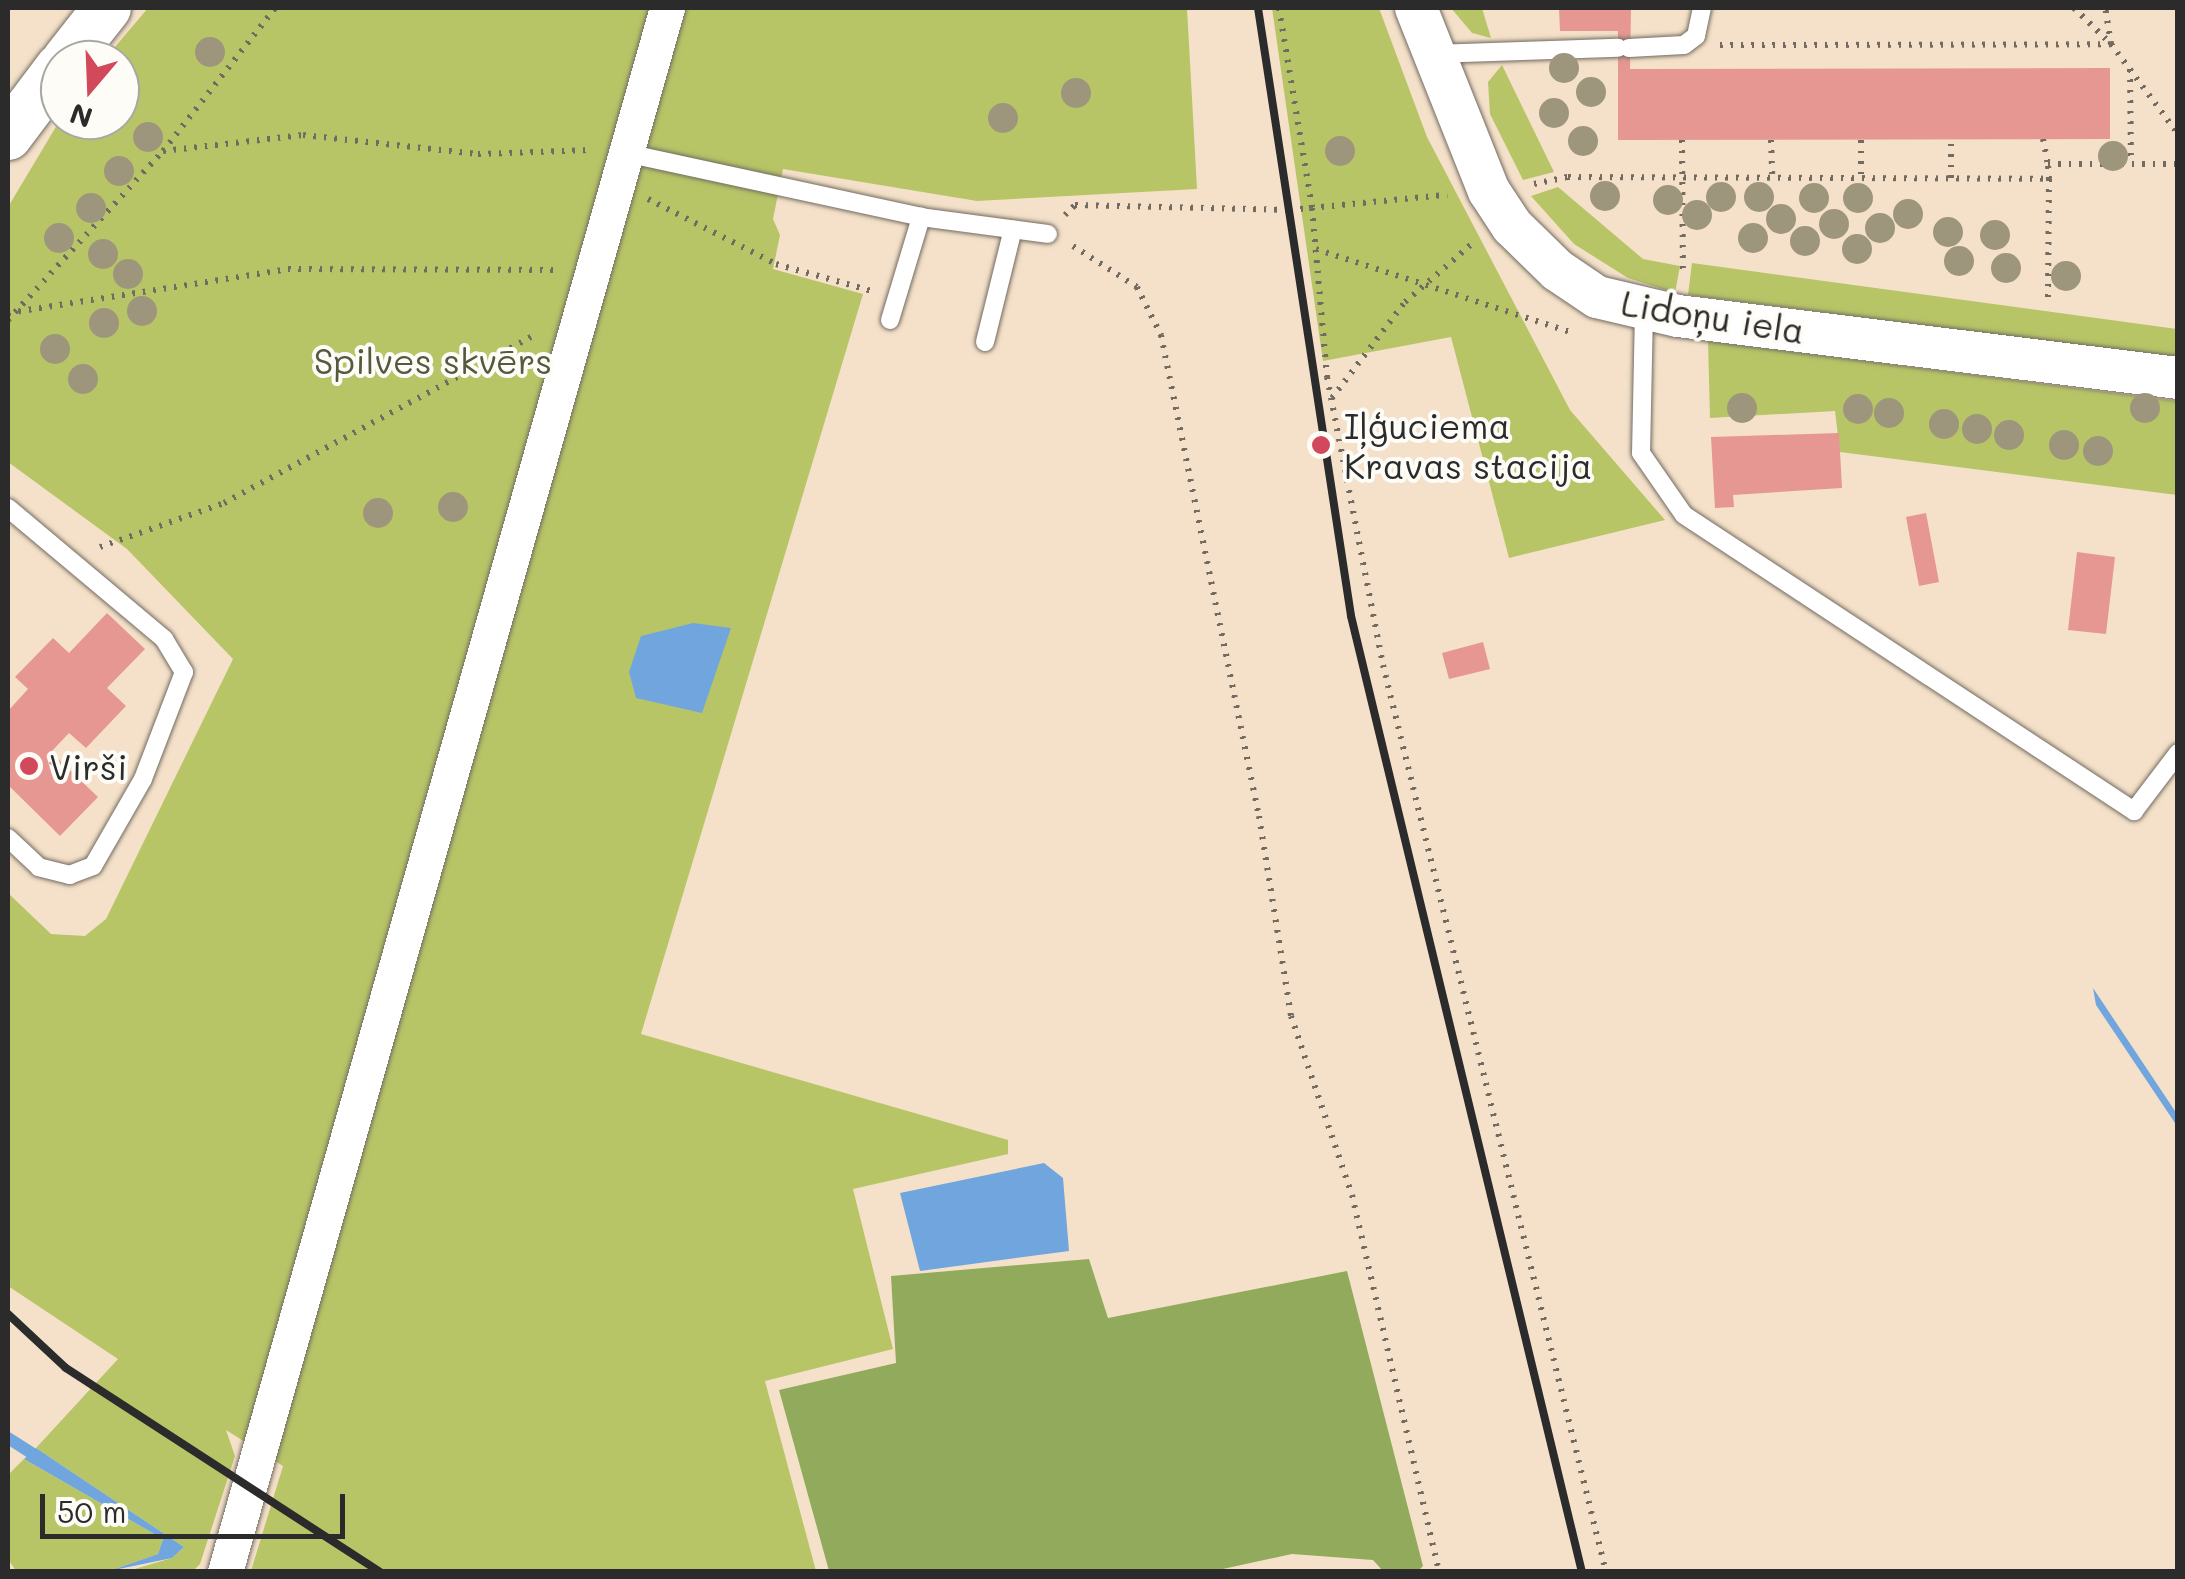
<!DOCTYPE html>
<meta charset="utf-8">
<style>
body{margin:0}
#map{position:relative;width:2185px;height:1579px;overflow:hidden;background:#f5e1c9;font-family:Mali,sans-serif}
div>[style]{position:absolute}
.green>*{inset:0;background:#b7c567}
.forest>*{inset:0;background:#91aa5c}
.water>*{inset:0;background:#71a5de}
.stream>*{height:12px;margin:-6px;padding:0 6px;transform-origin:6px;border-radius:6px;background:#71a5de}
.building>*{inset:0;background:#e69791}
.path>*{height:6px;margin-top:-3px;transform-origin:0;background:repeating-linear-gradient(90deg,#726b62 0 2.5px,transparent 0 10.5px)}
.roads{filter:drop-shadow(0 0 2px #726b62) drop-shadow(0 0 2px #726b62)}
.service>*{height:18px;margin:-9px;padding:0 9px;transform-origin:9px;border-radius:9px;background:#fff}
.minor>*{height:35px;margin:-17.5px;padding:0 17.5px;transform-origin:17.5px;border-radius:17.5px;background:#fff}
.tertiary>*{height:42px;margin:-21px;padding:0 21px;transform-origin:21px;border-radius:21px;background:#fff}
.secondary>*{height:48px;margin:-24px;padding:0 24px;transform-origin:24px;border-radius:24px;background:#fff}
.rail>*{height:8px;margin:-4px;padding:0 4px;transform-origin:4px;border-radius:4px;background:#2b2b2b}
.trees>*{width:30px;height:30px;margin:-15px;border-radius:50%;background:#9d967c}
.dots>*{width:28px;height:28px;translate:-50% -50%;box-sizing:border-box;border:5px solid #fdfcf7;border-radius:50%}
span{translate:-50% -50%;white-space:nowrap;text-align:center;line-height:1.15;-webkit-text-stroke:8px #fdfcf7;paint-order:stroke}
.street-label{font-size:35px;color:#2b2b2b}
.park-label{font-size:35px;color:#55593d}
.poi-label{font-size:35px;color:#2b2b2b}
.left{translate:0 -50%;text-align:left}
.frame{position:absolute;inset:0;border:10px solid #2b2b2b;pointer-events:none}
.north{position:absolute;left:40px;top:40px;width:100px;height:100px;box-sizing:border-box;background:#fdfcf7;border:2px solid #a9a8a5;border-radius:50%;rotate:199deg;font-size:28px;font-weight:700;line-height:40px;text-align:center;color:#2b2b2b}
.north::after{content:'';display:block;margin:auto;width:35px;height:45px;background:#d1495b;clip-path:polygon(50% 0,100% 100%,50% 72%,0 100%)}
.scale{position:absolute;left:40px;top:1494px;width:305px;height:45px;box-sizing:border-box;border:5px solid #2b2b2b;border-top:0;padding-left:12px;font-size:30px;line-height:35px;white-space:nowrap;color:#2b2b2b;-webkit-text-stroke:8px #fdfcf7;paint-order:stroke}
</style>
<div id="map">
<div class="green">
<div style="clip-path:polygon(148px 8px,1187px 8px,1197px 189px,977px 201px,783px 169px,773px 219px,780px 235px,773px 269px,863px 294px,641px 1034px,1008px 1140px,1008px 1154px,853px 1189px,893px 1349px,765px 1381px,816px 1571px,251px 1571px,283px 1466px,226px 1430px,235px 1456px,200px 1564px,193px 1571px,128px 1571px,172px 1558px,184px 1547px,36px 1448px,118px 1359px,8px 1286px,8px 893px,51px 934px,85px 936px,106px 919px,233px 659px,127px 549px,8px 462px,8px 207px,60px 120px,120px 120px,120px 60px,104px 60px)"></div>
<div style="clip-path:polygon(1272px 8px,1379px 8px,1427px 137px,1570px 410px,1665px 520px,1509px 558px,1451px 337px,1323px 361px)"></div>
<div style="clip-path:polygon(1451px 8px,1482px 8px,1491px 38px,1472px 33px)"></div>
<div style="clip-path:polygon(1502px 65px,1554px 172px,1523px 180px,1490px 114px,1488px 82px)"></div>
<div style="clip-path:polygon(1558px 187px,1643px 259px,1680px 266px,1675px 293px,1628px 278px,1574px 244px,1531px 196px)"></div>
<div style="clip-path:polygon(1692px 263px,2177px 329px,2177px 358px,1688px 295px)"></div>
<div style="clip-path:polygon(1708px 341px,2177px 401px,2177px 495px,1840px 452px,1835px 411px,1710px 418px)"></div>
<div style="clip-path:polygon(24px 1459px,163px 1539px,158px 1554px,109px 1571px,16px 1571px,8px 1559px,8px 1475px)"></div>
</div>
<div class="forest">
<div style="clip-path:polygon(1089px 1259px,1108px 1318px,1347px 1271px,1423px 1566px,1418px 1571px,1383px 1571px,1373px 1560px,1292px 1554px,1209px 1572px,829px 1571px,779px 1390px,896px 1363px,891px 1276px)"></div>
</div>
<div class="water">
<div style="clip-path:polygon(693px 623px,731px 628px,702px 713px,636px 698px,629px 672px,641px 636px)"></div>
<div style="clip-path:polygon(2093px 988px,2177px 1114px,2177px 1126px,2096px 1005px)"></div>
<div style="clip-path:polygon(1044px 1163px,1063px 1178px,1069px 1251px,920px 1271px,900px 1193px)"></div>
<div style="clip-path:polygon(36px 1448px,184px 1547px,172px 1558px,109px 1571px,158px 1554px,163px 1539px,24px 1459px)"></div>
</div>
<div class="stream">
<div style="left:8px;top:1438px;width:43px;rotate:32.6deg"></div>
</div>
<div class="building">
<div style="clip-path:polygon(1559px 8px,1631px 8px,1630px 69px,2110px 68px,2110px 139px,1618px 140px,1618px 31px,1560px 31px)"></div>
<div style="clip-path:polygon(1839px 433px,1842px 488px,1733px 495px,1734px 507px,1715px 508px,1711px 437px)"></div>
<div style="clip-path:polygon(1926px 513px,1939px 582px,1919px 586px,1906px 517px)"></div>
<div style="clip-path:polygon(2077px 552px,2115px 557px,2106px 634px,2068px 630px)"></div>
<div style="clip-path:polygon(107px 613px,145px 649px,107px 688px,126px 706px,86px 748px,69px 733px,51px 752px,98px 797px,60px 836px,8px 785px,8px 711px,28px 689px,15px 677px,53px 638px,69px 653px)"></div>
<div style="clip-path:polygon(1483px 642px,1490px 669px,1449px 679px,1442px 653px)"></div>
</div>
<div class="path">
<div style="left:1279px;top:8px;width:203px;rotate:80.6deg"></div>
<div style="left:1312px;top:208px;width:170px;rotate:84.9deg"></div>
<div style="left:1327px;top:377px;width:293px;rotate:79deg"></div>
<div style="left:1383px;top:665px;width:934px;rotate:76.19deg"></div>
<div style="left:2074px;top:8px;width:52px;rotate:44.2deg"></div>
<div style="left:2111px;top:44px;width:112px;rotate:53.3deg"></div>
<div style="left:1720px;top:45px;width:391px;rotate:-0.1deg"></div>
<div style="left:2111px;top:44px;width:36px;rotate:-99deg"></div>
<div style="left:2130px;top:69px;width:94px;rotate:89.4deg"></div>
<div style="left:2043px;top:139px;width:25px;rotate:79deg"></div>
<div style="left:1682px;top:140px;width:135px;rotate:89.6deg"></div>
<div style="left:1771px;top:140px;width:37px;rotate:88deg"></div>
<div style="left:1861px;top:140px;width:38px;rotate:90deg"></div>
<div style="left:163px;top:151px;width:141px;rotate:-6.5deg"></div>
<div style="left:303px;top:135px;width:176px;rotate:6.2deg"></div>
<div style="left:478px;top:154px;width:112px;rotate:-2deg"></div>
<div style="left:1951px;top:178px;width:39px;rotate:-90deg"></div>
<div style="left:2049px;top:179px;width:15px;rotate:-94deg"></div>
<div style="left:2048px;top:164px;width:130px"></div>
<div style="left:1534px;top:184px;width:35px;rotate:-12deg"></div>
<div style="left:1568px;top:177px;width:481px;rotate:0.2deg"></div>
<div style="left:2049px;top:179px;width:123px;rotate:90.5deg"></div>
<div style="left:648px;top:199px;width:144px;rotate:26.9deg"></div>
<div style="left:776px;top:264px;width:100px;rotate:15.7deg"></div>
<div style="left:1065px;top:215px;width:14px;rotate:-45deg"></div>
<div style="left:1075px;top:205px;width:215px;rotate:1.3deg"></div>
<div style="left:1290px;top:210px;width:158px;rotate:-5.5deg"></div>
<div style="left:1073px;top:246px;width:76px;rotate:32.6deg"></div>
<div style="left:1137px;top:287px;width:54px;rotate:63.4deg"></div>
<div style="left:1161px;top:335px;width:491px;rotate:78.5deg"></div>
<div style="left:1259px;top:816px;width:203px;rotate:80.9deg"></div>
<div style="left:1291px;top:1016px;width:189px;rotate:71.2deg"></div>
<div style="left:1352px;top:1195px;width:387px;rotate:77deg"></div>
<div style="left:1316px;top:249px;width:267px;rotate:18.1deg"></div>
<div style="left:8px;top:313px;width:283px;rotate:-8.9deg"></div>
<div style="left:288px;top:269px;width:268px;rotate:0.2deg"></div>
<div style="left:8px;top:320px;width:229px;rotate:-47.5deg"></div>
<div style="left:163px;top:151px;width:182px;rotate:-51.9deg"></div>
<div style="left:1332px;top:398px;width:121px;rotate:-52.8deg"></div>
<div style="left:1405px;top:302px;width:91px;rotate:-41deg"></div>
<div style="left:100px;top:547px;width:132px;rotate:-19.5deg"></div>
<div style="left:224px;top:503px;width:356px;rotate:-28.4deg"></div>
</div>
<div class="roads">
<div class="service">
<div style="left:1629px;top:48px;width:55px;rotate:-3.1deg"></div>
<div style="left:1684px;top:45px;width:15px;rotate:-37deg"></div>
<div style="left:1696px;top:36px;width:29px;rotate:-78deg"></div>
<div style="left:1433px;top:54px;width:185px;rotate:-1.9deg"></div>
<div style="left:626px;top:153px;width:302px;rotate:12.2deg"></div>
<div style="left:921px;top:217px;width:128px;rotate:7.6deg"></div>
<div style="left:1644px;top:311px;width:142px;rotate:91.2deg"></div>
<div style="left:1641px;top:453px;width:75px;rotate:55.3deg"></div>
<div style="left:1684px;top:515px;width:539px;rotate:33.34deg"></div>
<div style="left:2134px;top:811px;width:73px;rotate:-52.8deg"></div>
<div style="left:890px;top:320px;width:108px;rotate:-73.2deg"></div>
<div style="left:985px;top:342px;width:116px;rotate:-76.1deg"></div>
<div style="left:8px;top:508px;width:204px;rotate:40deg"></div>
<div style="left:164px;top:639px;width:39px;rotate:59deg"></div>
<div style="left:184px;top:672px;width:115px;rotate:111deg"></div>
<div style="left:143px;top:779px;width:100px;rotate:119.9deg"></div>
<div style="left:93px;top:866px;width:25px;rotate:159deg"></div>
<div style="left:70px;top:875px;width:32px;rotate:-166deg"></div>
<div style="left:39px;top:867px;width:42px;rotate:-136.9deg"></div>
</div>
<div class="minor">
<div style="left:225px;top:1572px;width:1625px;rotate:-74.22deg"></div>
</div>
<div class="tertiary">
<div style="left:1416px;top:8px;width:197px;rotate:68.3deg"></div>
<div style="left:1489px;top:191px;width:42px;rotate:56.7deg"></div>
<div style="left:1512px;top:226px;width:63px;rotate:44.4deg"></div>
<div style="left:1557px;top:270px;width:48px;rotate:34deg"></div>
<div style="left:1597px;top:297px;width:83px;rotate:13.2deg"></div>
<div style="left:1678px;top:316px;width:504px;rotate:7.07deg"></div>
</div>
<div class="secondary">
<div style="left:66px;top:60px;width:66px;rotate:-51.7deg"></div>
<div style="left:8px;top:136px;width:86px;rotate:-53deg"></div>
</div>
</div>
<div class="rail">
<div style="left:1258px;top:8px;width:615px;rotate:81.3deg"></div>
<div style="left:1351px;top:616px;width:984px;rotate:76.42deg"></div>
<div style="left:8px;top:1314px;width:79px;rotate:43deg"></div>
<div style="left:66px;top:1368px;width:374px;rotate:33deg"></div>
</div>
<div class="trees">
<div style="left:210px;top:52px"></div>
<div style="left:1564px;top:68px"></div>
<div style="left:1591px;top:92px"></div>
<div style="left:1076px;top:93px"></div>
<div style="left:1554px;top:113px"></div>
<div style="left:1003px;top:118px"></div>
<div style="left:148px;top:137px"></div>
<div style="left:1583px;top:141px"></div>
<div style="left:1340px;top:151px"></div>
<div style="left:2113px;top:156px"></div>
<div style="left:119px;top:171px"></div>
<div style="left:1605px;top:196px"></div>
<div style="left:1721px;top:197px"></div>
<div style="left:1759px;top:197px"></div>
<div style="left:1814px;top:198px"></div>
<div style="left:1858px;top:198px"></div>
<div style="left:1668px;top:200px"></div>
<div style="left:91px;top:208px"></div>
<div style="left:1908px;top:214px"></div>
<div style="left:1697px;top:215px"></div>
<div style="left:1781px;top:219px"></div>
<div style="left:1834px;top:224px"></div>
<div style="left:1880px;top:228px"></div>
<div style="left:1948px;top:232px"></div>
<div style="left:1995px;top:235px"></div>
<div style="left:59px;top:238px"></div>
<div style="left:1753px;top:238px"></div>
<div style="left:1805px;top:241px"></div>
<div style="left:1857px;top:249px"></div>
<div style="left:103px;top:254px"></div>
<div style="left:1959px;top:261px"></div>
<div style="left:2006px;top:268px"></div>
<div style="left:128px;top:274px"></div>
<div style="left:2066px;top:276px"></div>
<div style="left:142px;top:311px"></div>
<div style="left:104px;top:323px"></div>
<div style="left:55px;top:349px"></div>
<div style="left:83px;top:379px"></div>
<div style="left:1742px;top:408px"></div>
<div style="left:2145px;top:408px"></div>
<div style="left:1858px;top:409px"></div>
<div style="left:1889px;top:413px"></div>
<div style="left:1944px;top:424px"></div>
<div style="left:1977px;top:429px"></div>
<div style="left:2009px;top:435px"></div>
<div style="left:2064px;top:445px"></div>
<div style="left:2098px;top:451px"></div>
<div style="left:453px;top:507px"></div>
<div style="left:378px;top:513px"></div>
</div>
<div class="dots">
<div style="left:1321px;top:445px;background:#d1495b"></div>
<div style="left:29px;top:766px;background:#d1495b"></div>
</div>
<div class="street-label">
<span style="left:1713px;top:316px;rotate:9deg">Lidoņu iela</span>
</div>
<div class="park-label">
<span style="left:433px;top:360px">Spilves skvērs</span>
</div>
<div class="poi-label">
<span class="left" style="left:1344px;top:445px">Iļģuciema<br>Kravas stacija</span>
<span class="left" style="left:49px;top:766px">Virši</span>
</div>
<div class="frame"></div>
<div class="north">N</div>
<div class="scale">50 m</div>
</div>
